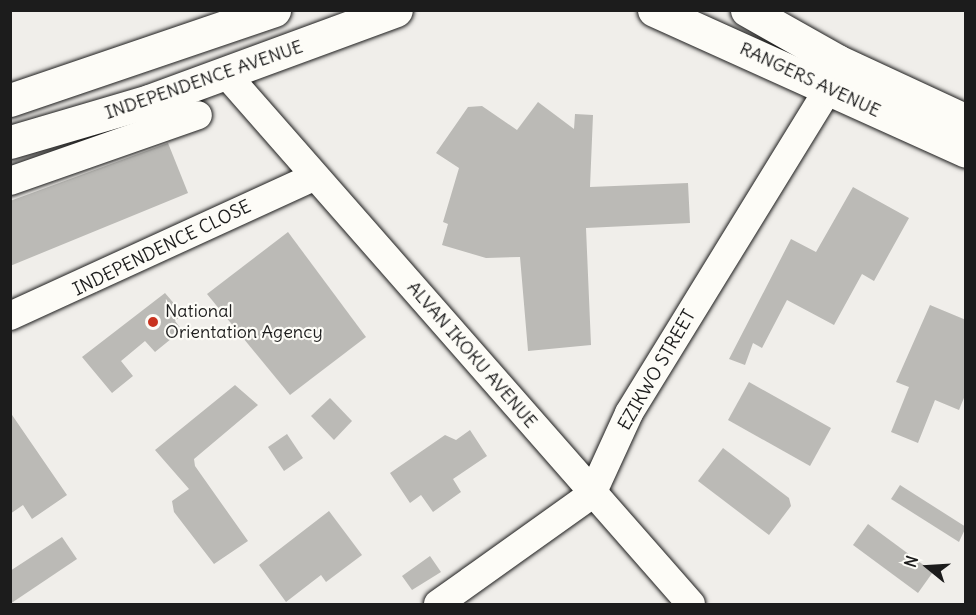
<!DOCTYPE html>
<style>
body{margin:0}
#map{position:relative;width:976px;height:615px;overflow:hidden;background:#f0eeea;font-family:Delius,sans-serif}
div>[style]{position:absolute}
.building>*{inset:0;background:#bbbab6}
.roads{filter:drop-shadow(0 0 2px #1c1c1c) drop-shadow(0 0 2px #1c1c1c)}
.minor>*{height:28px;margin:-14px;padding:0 14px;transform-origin:14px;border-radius:14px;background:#fdfcf7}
.major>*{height:33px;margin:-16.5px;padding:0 16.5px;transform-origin:16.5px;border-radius:16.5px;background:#fdfcf7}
.dots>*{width:16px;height:16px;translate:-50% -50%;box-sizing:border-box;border:3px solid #fdfcf7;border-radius:50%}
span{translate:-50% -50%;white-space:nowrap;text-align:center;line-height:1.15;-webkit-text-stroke:4.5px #fdfcf7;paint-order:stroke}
.street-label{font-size:18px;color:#1c1c1c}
.poi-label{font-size:18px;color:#1c1c1c}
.left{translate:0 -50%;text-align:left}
.frame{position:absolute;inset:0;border:12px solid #1c1c1c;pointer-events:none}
.north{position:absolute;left:898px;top:537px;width:60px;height:60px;-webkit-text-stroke:4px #fdfcf7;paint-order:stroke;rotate:288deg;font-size:16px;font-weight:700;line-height:24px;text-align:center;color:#1c1c1c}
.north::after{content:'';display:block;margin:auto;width:21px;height:27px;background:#1c1c1c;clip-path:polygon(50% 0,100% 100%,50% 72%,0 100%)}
</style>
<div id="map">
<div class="building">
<div style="clip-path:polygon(538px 102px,574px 129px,575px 114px,593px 115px,590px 187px,688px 183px,690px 223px,586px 228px,591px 345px,528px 351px,520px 257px,486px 258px,442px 245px,448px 224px,443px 222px,459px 168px,436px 153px,468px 107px,482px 106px,517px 130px)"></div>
<div style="clip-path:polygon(168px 143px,188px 193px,10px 266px,10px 201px)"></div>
<div style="clip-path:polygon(853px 187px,909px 218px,874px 281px,862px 274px,834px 325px,787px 300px,762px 348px,753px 343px,745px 365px,729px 359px,791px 239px,816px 252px)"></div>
<div style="clip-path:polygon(288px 232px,366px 337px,290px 395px,207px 294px)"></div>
<div style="clip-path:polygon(165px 293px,183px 314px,175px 321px,182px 330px,155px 352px,145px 341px,121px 361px,133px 376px,112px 393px,82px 357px)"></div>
<div style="clip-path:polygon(930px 305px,966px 320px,966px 393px,959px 410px,935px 400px,918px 443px,891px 432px,909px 387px,896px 382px)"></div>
<div style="clip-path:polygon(749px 382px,831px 428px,810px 466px,728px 420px)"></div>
<div style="clip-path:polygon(235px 385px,258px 405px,194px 459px,195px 466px,248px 541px,214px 564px,174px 512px,172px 501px,189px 489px,155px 450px)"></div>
<div style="clip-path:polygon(330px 398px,352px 421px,334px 440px,311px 416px)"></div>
<div style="clip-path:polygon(10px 412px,67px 495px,32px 519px,23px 505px,10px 514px)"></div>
<div style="clip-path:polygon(470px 430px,487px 456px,453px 479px,461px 492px,433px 512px,421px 495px,410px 503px,390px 473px,445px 435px,456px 440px)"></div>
<div style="clip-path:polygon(287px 434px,303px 458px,284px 471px,268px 447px)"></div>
<div style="clip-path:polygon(723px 448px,789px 498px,791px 506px,769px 535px,698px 481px)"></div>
<div style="clip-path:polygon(900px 485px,966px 527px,959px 542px,891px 499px)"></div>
<div style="clip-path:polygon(329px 511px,362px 555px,326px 582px,321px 575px,286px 602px,259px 565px)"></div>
<div style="clip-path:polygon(868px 524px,933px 572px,918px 593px,853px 545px)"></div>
<div style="clip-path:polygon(62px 537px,77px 559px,10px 604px,10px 571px)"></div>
<div style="clip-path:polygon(430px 556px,441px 572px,412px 590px,402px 576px)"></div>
</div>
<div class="roads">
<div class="minor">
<div style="left:226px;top:74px;width:705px;rotate:48.74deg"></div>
<div style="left:10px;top:181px;width:199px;rotate:-19.3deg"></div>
<div style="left:10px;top:316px;width:333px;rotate:-24.6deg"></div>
<div style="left:438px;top:604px;width:189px;rotate:-35.5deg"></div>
<div style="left:592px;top:494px;width:89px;rotate:-65.4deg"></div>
<div style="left:629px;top:413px;width:382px;rotate:-58.4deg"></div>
</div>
<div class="major">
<div style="left:654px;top:10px;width:342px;rotate:24.3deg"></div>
<div style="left:747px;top:10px;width:103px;rotate:29.5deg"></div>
<div style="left:837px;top:61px;width:142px;rotate:24.9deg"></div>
<div style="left:10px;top:100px;width:279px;rotate:-18.8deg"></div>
<div style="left:10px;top:142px;width:145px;rotate:-16.4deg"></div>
<div style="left:149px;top:101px;width:263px;rotate:-20.2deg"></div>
</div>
</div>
<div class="dots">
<div style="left:153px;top:322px;background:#c8321e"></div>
</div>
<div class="street-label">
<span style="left:204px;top:80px;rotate:-19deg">INDEPENDENCE AVENUE</span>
<span style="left:810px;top:80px;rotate:25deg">RANGERS AVENUE</span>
<span style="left:162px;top:248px;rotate:-26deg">INDEPENDENCE CLOSE</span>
<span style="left:472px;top:355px;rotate:49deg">ALVAN IKOKU AVENUE</span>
<span style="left:657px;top:370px;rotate:-60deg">EZIKWO STREET</span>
</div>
<div class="poi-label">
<span class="left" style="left:165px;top:322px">National<br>Orientation Agency</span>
</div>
<div class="frame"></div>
<div class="north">N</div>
</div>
